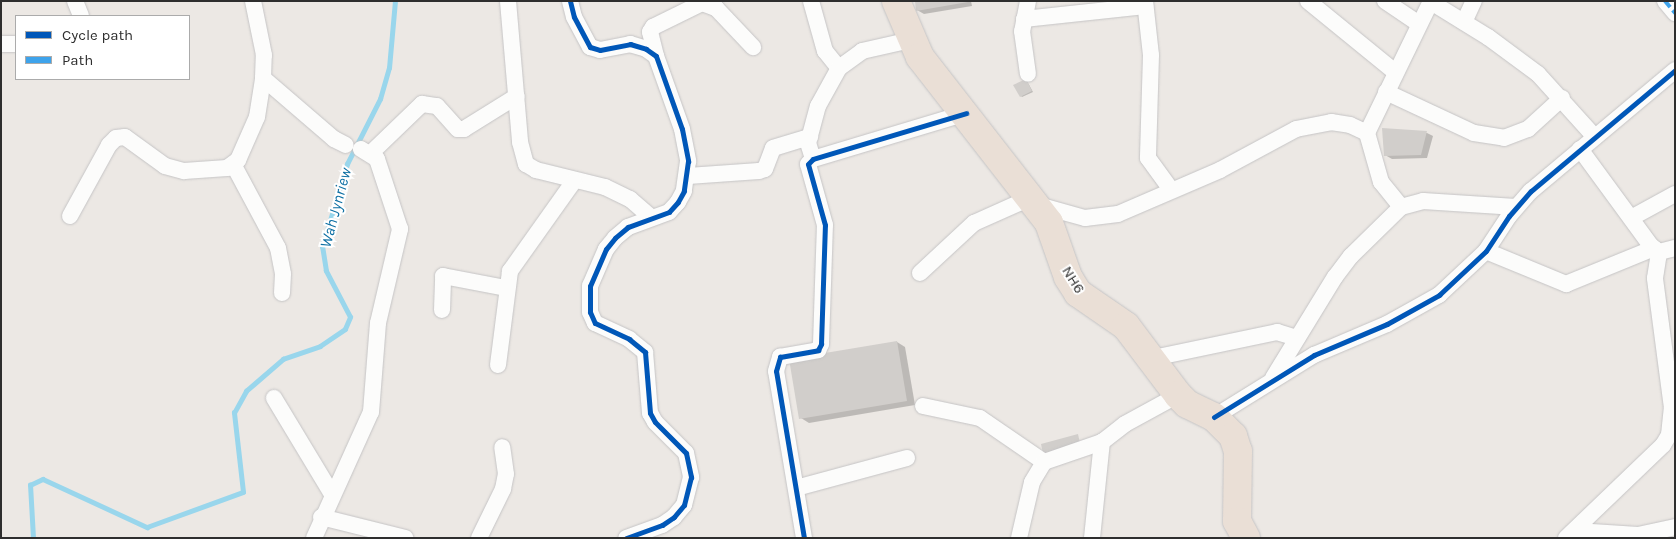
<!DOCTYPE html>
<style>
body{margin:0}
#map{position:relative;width:1676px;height:539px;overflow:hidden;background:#ece8e4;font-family:Karla,sans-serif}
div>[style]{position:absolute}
.shadow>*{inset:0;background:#0003}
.stream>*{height:4.5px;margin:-2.25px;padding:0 2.25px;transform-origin:2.25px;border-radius:2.25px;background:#99d6ec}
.building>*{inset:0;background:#d1cecb}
.roads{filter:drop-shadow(0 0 1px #c5c4c5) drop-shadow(0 0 1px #c5c4c5)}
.street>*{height:16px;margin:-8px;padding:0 8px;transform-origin:8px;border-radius:8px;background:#fcfcfb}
.highway>*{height:28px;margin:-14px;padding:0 14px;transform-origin:14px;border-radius:14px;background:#eadfd6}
.quiet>*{height:4px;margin-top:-2px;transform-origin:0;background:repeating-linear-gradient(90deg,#3ea3eb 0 8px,transparent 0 12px)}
.cycleway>*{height:5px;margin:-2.5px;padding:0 2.5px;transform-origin:2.5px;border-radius:2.5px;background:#0057b8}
span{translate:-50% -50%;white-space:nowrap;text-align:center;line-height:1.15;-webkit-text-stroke:4px #fff;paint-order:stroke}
.street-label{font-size:15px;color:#2e2e2e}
.water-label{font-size:16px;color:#0d6fa3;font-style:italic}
.frame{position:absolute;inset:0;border:2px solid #2e2e2e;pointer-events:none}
.legend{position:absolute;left:15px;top:15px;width:175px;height:65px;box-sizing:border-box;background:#fff;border:1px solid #ababab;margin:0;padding:6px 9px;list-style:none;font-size:15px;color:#2e2e2e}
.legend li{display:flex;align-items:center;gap:10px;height:25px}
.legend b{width:25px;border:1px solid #ababab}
</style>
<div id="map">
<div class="shadow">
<div style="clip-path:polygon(916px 1px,971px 1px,972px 6px,924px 14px,917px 10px)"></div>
<div style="clip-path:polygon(1027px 81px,1033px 92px,1022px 97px,1021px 96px)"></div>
<div style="clip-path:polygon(1383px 130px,1427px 133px,1433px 136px,1427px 158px,1392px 159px,1385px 155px)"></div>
<div style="clip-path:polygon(897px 342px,905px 347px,915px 405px,809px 423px,801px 418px)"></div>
</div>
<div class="stream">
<div style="left:33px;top:538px;width:53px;rotate:-93.2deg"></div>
<div style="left:30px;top:485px;width:14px;rotate:-25deg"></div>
<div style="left:43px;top:479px;width:115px;rotate:24.8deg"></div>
<div style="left:147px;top:527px;width:102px;rotate:-20deg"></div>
<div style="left:243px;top:492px;width:80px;rotate:-96.5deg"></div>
<div style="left:234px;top:413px;width:25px;rotate:-61deg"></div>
<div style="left:246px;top:391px;width:49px;rotate:-40.9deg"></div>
<div style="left:283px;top:359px;width:39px;rotate:-19deg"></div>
<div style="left:320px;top:346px;width:30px;rotate:-34deg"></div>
<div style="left:345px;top:329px;width:13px;rotate:-67deg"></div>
<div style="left:350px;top:317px;width:52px;rotate:-117.6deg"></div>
<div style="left:326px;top:271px;width:24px;rotate:-99deg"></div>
<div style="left:322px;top:247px;width:87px;rotate:-73.2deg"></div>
<div style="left:347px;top:164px;width:73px;rotate:-63.1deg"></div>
<div style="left:380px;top:99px;width:32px;rotate:-74deg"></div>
<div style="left:389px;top:68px;width:67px;rotate:-84.9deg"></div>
</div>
<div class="building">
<div style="clip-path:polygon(915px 1px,968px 1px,968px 2px,916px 11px)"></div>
<div style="clip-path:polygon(1026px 79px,1032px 91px,1020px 97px,1013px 85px)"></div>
<div style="clip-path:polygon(1382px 128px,1427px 131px,1421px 155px,1384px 156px)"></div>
<div style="clip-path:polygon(897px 341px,907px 401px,799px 419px,789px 359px)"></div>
<div style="clip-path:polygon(1078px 434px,1081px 448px,1044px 458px,1041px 444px)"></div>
</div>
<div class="roads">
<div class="street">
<div style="left:75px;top:1px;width:16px;rotate:68deg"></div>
<div style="left:508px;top:1px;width:142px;rotate:85.1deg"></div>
<div style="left:520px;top:142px;width:23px;rotate:75deg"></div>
<div style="left:526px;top:164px;width:12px;rotate:31deg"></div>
<div style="left:536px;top:170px;width:71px;rotate:13.8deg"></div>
<div style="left:605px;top:187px;width:28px;rotate:26deg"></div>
<div style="left:630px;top:199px;width:28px;rotate:41deg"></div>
<div style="left:570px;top:1px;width:16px;rotate:76deg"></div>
<div style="left:574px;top:17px;width:34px;rotate:62deg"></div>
<div style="left:590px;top:47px;width:10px;rotate:17deg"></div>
<div style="left:600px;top:50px;width:31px;rotate:-11deg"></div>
<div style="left:630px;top:44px;width:17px;rotate:17deg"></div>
<div style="left:646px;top:49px;width:12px;rotate:35deg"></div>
<div style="left:656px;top:56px;width:77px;rotate:70.4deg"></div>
<div style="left:682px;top:129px;width:33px;rotate:79deg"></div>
<div style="left:688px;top:161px;width:30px;rotate:98deg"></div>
<div style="left:684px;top:191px;width:13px;rotate:119deg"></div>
<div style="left:678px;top:202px;width:13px;rotate:132deg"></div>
<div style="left:669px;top:212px;width:44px;rotate:159.9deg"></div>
<div style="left:628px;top:227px;width:17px;rotate:140deg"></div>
<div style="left:615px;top:238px;width:14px;rotate:129deg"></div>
<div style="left:606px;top:249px;width:40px;rotate:113.4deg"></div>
<div style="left:590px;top:286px;width:26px;rotate:90deg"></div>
<div style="left:590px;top:312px;width:12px;rotate:66deg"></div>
<div style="left:595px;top:323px;width:38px;rotate:25deg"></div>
<div style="left:629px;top:339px;width:21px;rotate:39deg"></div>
<div style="left:645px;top:352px;width:61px;rotate:85.3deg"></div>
<div style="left:650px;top:413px;width:10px;rotate:61deg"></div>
<div style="left:655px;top:422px;width:44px;rotate:45deg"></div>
<div style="left:686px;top:453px;width:25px;rotate:78deg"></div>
<div style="left:691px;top:477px;width:29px;rotate:104deg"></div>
<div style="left:684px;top:505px;width:16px;rotate:130deg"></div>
<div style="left:674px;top:517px;width:14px;rotate:146deg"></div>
<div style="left:662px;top:525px;width:38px;rotate:160deg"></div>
<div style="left:811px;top:1px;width:52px;rotate:74.4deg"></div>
<div style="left:825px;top:51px;width:22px;rotate:51deg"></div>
<div style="left:1028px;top:1px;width:31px;rotate:101deg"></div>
<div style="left:1022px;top:31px;width:43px;rotate:82.1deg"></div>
<div style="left:1145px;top:1px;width:54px;rotate:83.7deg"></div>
<div style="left:1151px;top:55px;width:103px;rotate:91.7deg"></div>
<div style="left:1148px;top:158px;width:39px;rotate:54deg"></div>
<div style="left:1308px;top:1px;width:112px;rotate:39.2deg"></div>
<div style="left:1385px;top:1px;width:41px;rotate:34.1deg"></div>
<div style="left:1665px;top:1px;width:16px;rotate:50deg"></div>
<div style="left:1431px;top:2px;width:67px;rotate:31.6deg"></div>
<div style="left:1488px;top:37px;width:62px;rotate:36.5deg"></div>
<div style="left:1538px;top:74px;width:85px;rotate:47.9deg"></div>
<div style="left:1024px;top:19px;width:122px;rotate:-6.1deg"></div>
<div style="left:1464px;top:22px;width:23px;rotate:-65deg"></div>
<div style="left:1px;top:44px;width:15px"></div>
<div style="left:656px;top:56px;width:25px;rotate:-104deg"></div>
<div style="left:650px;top:32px;width:6px;rotate:-59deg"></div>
<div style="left:653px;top:27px;width:55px;rotate:-26.1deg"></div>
<div style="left:702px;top:3px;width:15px;rotate:20deg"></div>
<div style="left:716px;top:8px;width:54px;rotate:46.5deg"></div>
<div style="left:263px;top:78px;width:94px;rotate:40.7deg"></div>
<div style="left:334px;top:139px;width:13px;rotate:27deg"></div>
<div style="left:1386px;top:92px;width:97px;rotate:25deg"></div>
<div style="left:1474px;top:133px;width:30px;rotate:9deg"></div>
<div style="left:1504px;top:138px;width:26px;rotate:-21deg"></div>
<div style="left:1528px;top:129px;width:46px;rotate:-42.4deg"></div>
<div style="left:1367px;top:133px;width:147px;rotate:-64.1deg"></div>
<div style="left:1580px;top:149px;width:120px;rotate:53.8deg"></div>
<div style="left:1651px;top:246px;width:10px;rotate:37deg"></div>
<div style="left:1659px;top:252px;width:16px;rotate:-14deg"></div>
<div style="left:371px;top:153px;width:71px;rotate:-43.9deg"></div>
<div style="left:422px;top:104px;width:15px;rotate:8deg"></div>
<div style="left:437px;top:106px;width:31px;rotate:48deg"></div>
<div style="left:458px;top:129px;width:6px"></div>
<div style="left:464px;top:129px;width:62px;rotate:-31.9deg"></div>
<div style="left:813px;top:159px;width:17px;rotate:-107deg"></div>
<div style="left:808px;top:143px;width:38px;rotate:-75deg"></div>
<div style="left:818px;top:106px;width:43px;rotate:-61.1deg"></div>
<div style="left:839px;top:68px;width:29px;rotate:-36deg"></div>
<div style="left:862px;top:51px;width:50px;rotate:-12.7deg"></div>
<div style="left:233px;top:164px;width:95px;rotate:61.8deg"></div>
<div style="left:278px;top:248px;width:26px;rotate:79deg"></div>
<div style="left:283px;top:274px;width:19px;rotate:93deg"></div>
<div style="left:688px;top:176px;width:71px;rotate:-4deg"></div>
<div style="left:759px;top:171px;width:6px;rotate:-18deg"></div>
<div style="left:765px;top:169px;width:22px;rotate:-69deg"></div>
<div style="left:773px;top:148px;width:39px;rotate:-17deg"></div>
<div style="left:1038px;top:205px;width:49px;rotate:15.5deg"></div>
<div style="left:1085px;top:218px;width:33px;rotate:-7deg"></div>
<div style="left:1118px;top:214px;width:111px;rotate:-23.3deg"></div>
<div style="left:1220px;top:170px;width:86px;rotate:-28.3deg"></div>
<div style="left:1296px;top:129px;width:36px;rotate:-11deg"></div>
<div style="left:1331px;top:122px;width:19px;rotate:9deg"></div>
<div style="left:1350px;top:125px;width:19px;rotate:25deg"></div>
<div style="left:1367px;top:133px;width:51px;rotate:74.1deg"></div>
<div style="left:1381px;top:182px;width:32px;rotate:51deg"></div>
<div style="left:70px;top:216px;width:81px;rotate:-61.2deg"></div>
<div style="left:109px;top:145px;width:10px;rotate:-45deg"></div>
<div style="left:116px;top:138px;width:9px;rotate:-6deg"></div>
<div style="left:125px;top:137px;width:49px;rotate:35.9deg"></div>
<div style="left:165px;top:166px;width:20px;rotate:15deg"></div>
<div style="left:184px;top:171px;width:43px;rotate:-4deg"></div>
<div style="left:227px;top:168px;width:14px;rotate:-36deg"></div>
<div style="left:238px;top:160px;width:47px;rotate:-66.2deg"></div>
<div style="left:257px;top:117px;width:39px;rotate:-81deg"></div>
<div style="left:263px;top:78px;width:23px;rotate:-88deg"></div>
<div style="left:264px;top:55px;width:55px;rotate:-101.5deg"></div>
<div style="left:1631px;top:218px;width:50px;rotate:-28.6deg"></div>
<div style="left:1486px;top:251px;width:87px;rotate:22.4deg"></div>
<div style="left:1566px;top:284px;width:95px;rotate:-22.2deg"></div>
<div style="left:920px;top:273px;width:74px;rotate:-42.8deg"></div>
<div style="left:974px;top:223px;width:61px;rotate:-24.1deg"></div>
<div style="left:442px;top:310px;width:34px;rotate:-88deg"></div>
<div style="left:443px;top:276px;width:64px;rotate:10.8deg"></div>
<div style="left:1153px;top:358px;width:127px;rotate:-11.8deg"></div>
<div style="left:1277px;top:332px;width:21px;rotate:17deg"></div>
<div style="left:498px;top:365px;width:95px;rotate:-82.7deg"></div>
<div style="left:510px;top:271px;width:110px;rotate:-54.6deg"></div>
<div style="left:1273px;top:378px;width:119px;rotate:-58.5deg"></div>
<div style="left:1335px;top:277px;width:26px;rotate:-53deg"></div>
<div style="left:1351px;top:256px;width:70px;rotate:-44.4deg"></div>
<div style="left:1401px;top:207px;width:23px;rotate:-15deg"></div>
<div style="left:1423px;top:201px;width:93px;rotate:3.7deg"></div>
<div style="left:274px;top:398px;width:112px;rotate:58.9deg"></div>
<div style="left:923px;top:406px;width:58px;rotate:11.9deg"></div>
<div style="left:980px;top:418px;width:78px;rotate:34.5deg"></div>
<div style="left:1214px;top:417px;width:118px;rotate:-31.8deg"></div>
<div style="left:1314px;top:355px;width:79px;rotate:-23deg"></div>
<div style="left:1387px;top:324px;width:60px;rotate:-29.1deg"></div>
<div style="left:1439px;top:295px;width:64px;rotate:-43.1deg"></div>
<div style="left:1486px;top:251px;width:42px;rotate:-56.7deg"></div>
<div style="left:1509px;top:216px;width:33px;rotate:-49deg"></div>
<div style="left:1531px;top:191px;width:188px;rotate:-40deg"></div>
<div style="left:796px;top:488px;width:115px;rotate:-15.1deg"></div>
<div style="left:321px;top:517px;width:87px;rotate:14deg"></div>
<div style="left:1576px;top:531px;width:62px;rotate:3.7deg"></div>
<div style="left:1638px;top:535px;width:38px;rotate:-12deg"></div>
<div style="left:314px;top:538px;width:138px;rotate:-65.7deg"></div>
<div style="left:371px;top:412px;width:89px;rotate:-85.5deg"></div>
<div style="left:378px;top:323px;width:97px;rotate:-76.8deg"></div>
<div style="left:400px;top:229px;width:74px;rotate:-108.2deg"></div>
<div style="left:377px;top:159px;width:19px;rotate:-148deg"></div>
<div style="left:479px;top:538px;width:55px;rotate:-63.9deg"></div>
<div style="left:503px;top:489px;width:15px;rotate:-79deg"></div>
<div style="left:506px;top:474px;width:27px;rotate:-98deg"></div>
<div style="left:804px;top:538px;width:169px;rotate:-99.5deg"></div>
<div style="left:776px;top:371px;width:15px;rotate:-74deg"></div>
<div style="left:780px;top:357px;width:39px;rotate:-10deg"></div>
<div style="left:818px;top:350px;width:7px;rotate:-63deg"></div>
<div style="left:821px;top:344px;width:119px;rotate:-88.1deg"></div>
<div style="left:825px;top:225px;width:63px;rotate:-105.6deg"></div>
<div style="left:808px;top:164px;width:7px;rotate:-45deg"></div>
<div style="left:813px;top:159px;width:160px;rotate:-16.7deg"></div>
<div style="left:1019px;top:538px;width:57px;rotate:-76.9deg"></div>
<div style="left:1032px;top:482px;width:23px;rotate:-59deg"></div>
<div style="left:1044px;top:462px;width:61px;rotate:-19deg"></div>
<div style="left:1102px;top:442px;width:29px;rotate:-38deg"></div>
<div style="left:1125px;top:424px;width:60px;rotate:-28.7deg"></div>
<div style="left:1092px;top:538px;width:97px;rotate:-84.1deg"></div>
<div style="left:1566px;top:538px;width:134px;rotate:-43.8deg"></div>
<div style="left:1663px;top:445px;width:12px;rotate:-59deg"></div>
<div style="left:1669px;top:435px;width:27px;rotate:-84deg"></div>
<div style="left:1672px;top:408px;width:131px;rotate:-97.5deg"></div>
<div style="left:1655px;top:278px;width:26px;rotate:-81deg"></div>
</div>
<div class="highway">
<div style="left:896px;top:1px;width:61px;rotate:66.8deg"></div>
<div style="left:920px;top:57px;width:210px;rotate:52.1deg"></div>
<div style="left:1049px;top:223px;width:57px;rotate:70.6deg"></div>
<div style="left:1068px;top:277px;width:19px;rotate:58deg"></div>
<div style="left:1078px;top:293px;width:58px;rotate:34.5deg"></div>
<div style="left:1126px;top:326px;width:86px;rotate:53deg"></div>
<div style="left:1178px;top:395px;width:13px;rotate:45deg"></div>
<div style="left:1187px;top:404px;width:30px;rotate:26deg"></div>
<div style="left:1214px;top:417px;width:27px;rotate:45deg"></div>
<div style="left:1233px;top:436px;width:16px;rotate:72deg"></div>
<div style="left:1238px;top:451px;width:70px;rotate:90.8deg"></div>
<div style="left:1237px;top:521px;width:19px;rotate:62deg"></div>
</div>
</div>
<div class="quiet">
<div style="left:1665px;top:1px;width:16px;rotate:50deg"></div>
</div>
<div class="cycleway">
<div style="left:570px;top:1px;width:16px;rotate:76deg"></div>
<div style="left:574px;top:17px;width:34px;rotate:62deg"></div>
<div style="left:590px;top:47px;width:10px;rotate:17deg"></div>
<div style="left:600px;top:50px;width:31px;rotate:-11deg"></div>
<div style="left:630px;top:44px;width:17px;rotate:17deg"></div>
<div style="left:646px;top:49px;width:12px;rotate:35deg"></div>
<div style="left:656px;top:56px;width:77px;rotate:70.4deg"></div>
<div style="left:682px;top:129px;width:33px;rotate:79deg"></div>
<div style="left:688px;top:161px;width:30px;rotate:98deg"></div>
<div style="left:684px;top:191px;width:13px;rotate:119deg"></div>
<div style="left:678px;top:202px;width:13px;rotate:132deg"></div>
<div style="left:669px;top:212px;width:44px;rotate:159.9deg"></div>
<div style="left:628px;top:227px;width:17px;rotate:140deg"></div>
<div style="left:615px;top:238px;width:14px;rotate:129deg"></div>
<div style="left:606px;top:249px;width:40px;rotate:113.4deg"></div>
<div style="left:590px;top:286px;width:26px;rotate:90deg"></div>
<div style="left:590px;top:312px;width:12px;rotate:66deg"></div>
<div style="left:595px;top:323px;width:38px;rotate:25deg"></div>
<div style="left:629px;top:339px;width:21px;rotate:39deg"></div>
<div style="left:645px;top:352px;width:61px;rotate:85.3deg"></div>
<div style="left:650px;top:413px;width:10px;rotate:61deg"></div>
<div style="left:655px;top:422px;width:44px;rotate:45deg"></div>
<div style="left:686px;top:453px;width:25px;rotate:78deg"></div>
<div style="left:691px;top:477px;width:29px;rotate:104deg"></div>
<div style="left:684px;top:505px;width:16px;rotate:130deg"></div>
<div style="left:674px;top:517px;width:14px;rotate:146deg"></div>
<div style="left:662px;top:525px;width:38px;rotate:160deg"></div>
<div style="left:1214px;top:417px;width:118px;rotate:-31.8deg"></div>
<div style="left:1314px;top:355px;width:79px;rotate:-23deg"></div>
<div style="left:1387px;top:324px;width:60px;rotate:-29.1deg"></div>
<div style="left:1439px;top:295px;width:64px;rotate:-43.1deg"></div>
<div style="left:1486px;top:251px;width:42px;rotate:-56.7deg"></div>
<div style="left:1509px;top:216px;width:33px;rotate:-49deg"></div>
<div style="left:1531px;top:191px;width:188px;rotate:-40deg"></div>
<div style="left:804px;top:538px;width:169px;rotate:-99.5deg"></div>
<div style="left:776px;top:371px;width:15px;rotate:-74deg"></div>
<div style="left:780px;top:357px;width:39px;rotate:-10deg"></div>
<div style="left:818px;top:350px;width:7px;rotate:-63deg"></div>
<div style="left:821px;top:344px;width:119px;rotate:-88.1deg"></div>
<div style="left:825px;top:225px;width:63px;rotate:-105.6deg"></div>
<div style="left:808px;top:164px;width:7px;rotate:-45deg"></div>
<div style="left:813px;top:159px;width:160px;rotate:-16.7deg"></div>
</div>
<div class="street-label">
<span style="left:1073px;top:280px;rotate:58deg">NH6</span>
</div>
<div class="water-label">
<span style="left:336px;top:208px;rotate:-75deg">Wah Jynriew</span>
</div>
<div class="frame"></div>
<ul class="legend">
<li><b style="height:6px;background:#0057b8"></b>Cycle path</li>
<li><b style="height:6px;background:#3ea3eb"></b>Path</li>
</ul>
</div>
